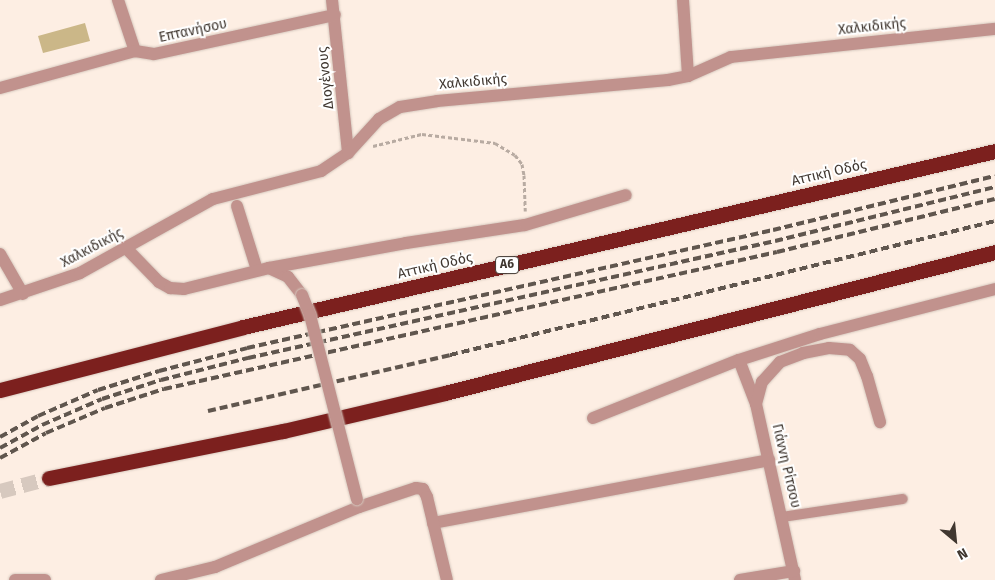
<!DOCTYPE html>
<meta charset="utf-8">
<style>
body{margin:0}
#map{position:relative;width:995px;height:580px;overflow:hidden;background:#fdeee3;font-family:"Fira Sans",sans-serif}
div>[style]{position:absolute}
.building>*{inset:0;background:#cbb788}
.motorway-tunnel>*{height:15px;margin-top:-7.5px;transform-origin:0;background:repeating-linear-gradient(90deg,#d7c9bf 0 15px,transparent 0 23px)}
.path>*{height:3px;margin-top:-1.5px;transform-origin:0;background:repeating-linear-gradient(90deg,#b8aba2 0 4px,transparent 0 6.5px)}
.roads{filter:drop-shadow(0 0 1px #d7c9bf) drop-shadow(0 0 1px #d7c9bf)}
.service>*{height:10px;margin:-5px;padding:0 5px;transform-origin:5px;border-radius:5px;background:#c1928d}
.minor>*{height:12px;margin:-6px;padding:0 6px;transform-origin:6px;border-radius:6px;background:#c1928d}
.tertiary>*{height:12px;margin:-6px;padding:0 6px;transform-origin:6px;border-radius:6px;background:#c1928d}
.motorway>*{height:15px;margin:-7.5px;padding:0 7.5px;transform-origin:7.5px;border-radius:7.5px;background:#7c201e}
.rail>*{height:4px;margin-top:-2px;transform-origin:0;background:repeating-linear-gradient(90deg,#60564e 0 8px,transparent 0 12px)}
.bridges{filter:drop-shadow(0 0 1px #d7c9bf) drop-shadow(0 0 1px #d7c9bf)}
.minor-bridge>*{height:12px;margin:-6px;padding:0 6px;transform-origin:6px;border-radius:6px;background:#c1928d}
span{translate:-50% -50%;white-space:nowrap;text-align:center;line-height:1.15;-webkit-text-stroke:4px #fff;paint-order:stroke}
.shield-label span{padding:1px 4px;background:#fff;border:1px solid;border-radius:4px;-webkit-text-stroke-width:0}
.shield-label{font-size:12px;color:#403730;font-weight:700}
.street-label{font-size:14px;color:#403730}
.north{position:absolute;left:930px;top:515px;width:50px;height:50px;-webkit-text-stroke:4px #fff;paint-order:stroke;rotate:152deg;font-size:14px;font-weight:700;line-height:20px;text-align:center;color:#403730}
.north::after{content:'';display:block;margin:auto;width:18px;height:22px;background:#403730;clip-path:polygon(50% 0,100% 100%,50% 72%,0 100%)}
</style>
<div id="map">
<div class="building">
<div style="clip-path:polygon(85px 23px,90px 41px,43px 53px,38px 36px)"></div>
</div>
<div class="motorway-tunnel">
<div style="left:0;top:491px;width:51px;rotate:-14.9deg"></div>
</div>
<div class="path">
<div style="left:373px;top:146px;width:50px;rotate:-13.8deg"></div>
<div style="left:422px;top:134px;width:74px;rotate:7deg"></div>
<div style="left:495px;top:143px;width:23px;rotate:31deg"></div>
<div style="left:515px;top:155px;width:11px;rotate:52deg"></div>
<div style="left:522px;top:164px;width:11px;rotate:80deg"></div>
<div style="left:524px;top:175px;width:36px;rotate:88deg"></div>
</div>
<div class="roads">
<div class="service">
<div style="left:782px;top:517px;width:122px;rotate:-8.5deg"></div>
</div>
<div class="minor">
<div style="left:118px;top:0;width:54px;rotate:71.6deg"></div>
<div style="left:332px;top:0;width:154px;rotate:84deg"></div>
<div style="left:683px;top:0;width:76px;rotate:86.2deg"></div>
<div style="left:0;top:88px;width:140px;rotate:-15.3deg"></div>
<div style="left:135px;top:51px;width:19px;rotate:9deg"></div>
<div style="left:154px;top:54px;width:185px;rotate:-12.2deg"></div>
<div style="left:237px;top:206px;width:67px;rotate:72.6deg"></div>
<div style="left:125px;top:247px;width:49px;rotate:45.8deg"></div>
<div style="left:159px;top:282px;width:13px;rotate:29deg"></div>
<div style="left:170px;top:288px;width:14px;rotate:4deg"></div>
<div style="left:184px;top:289px;width:88px;rotate:-13.9deg"></div>
<div style="left:269px;top:268px;width:21px;rotate:25deg"></div>
<div style="left:288px;top:277px;width:23px;rotate:52deg"></div>
<div style="left:0;top:254px;width:46px;rotate:60.1deg"></div>
<div style="left:269px;top:268px;width:139px;rotate:-10.3deg"></div>
<div style="left:406px;top:243px;width:120px;rotate:-8.6deg"></div>
<div style="left:525px;top:225px;width:105px;rotate:-16.5deg"></div>
<div style="left:739px;top:360px;width:47px;rotate:68.9deg"></div>
<div style="left:756px;top:404px;width:180px;rotate:77.5deg"></div>
<div style="left:756px;top:404px;width:23px;rotate:-75deg"></div>
<div style="left:762px;top:382px;width:27px;rotate:-48deg"></div>
<div style="left:780px;top:362px;width:25px;rotate:-21deg"></div>
<div style="left:803px;top:353px;width:26px;rotate:-11deg"></div>
<div style="left:829px;top:348px;width:21px;rotate:5deg"></div>
<div style="left:850px;top:350px;width:13px;rotate:42deg"></div>
<div style="left:860px;top:359px;width:18px;rotate:68deg"></div>
<div style="left:867px;top:376px;width:48px;rotate:74.2deg"></div>
<div style="left:593px;top:418px;width:157px;rotate:-21.7deg"></div>
<div style="left:739px;top:360px;width:85px;rotate:-17.8deg"></div>
<div style="left:820px;top:334px;width:181px;rotate:-14.4deg"></div>
<div style="left:433px;top:523px;width:342px;rotate:-10.6deg"></div>
<div style="left:15px;top:580px;width:30px"></div>
<div style="left:161px;top:580px;width:56px;rotate:-13.5deg"></div>
<div style="left:215px;top:567px;width:156px;rotate:-22.6deg"></div>
<div style="left:359px;top:507px;width:60px;rotate:-18.4deg"></div>
<div style="left:416px;top:488px;width:7px;rotate:8deg"></div>
<div style="left:423px;top:489px;width:9px;rotate:63deg"></div>
<div style="left:427px;top:497px;width:85px;rotate:76.5deg"></div>
<div style="left:740px;top:580px;width:55px;rotate:-9.5deg"></div>
</div>
<div class="tertiary">
<div style="left:0;top:300px;width:84px;rotate:-18.6deg"></div>
<div style="left:80px;top:273px;width:152px;rotate:-29.1deg"></div>
<div style="left:213px;top:199px;width:112px;rotate:-14.5deg"></div>
<div style="left:321px;top:171px;width:32px;rotate:-34deg"></div>
<div style="left:348px;top:153px;width:46px;rotate:-47.6deg"></div>
<div style="left:379px;top:119px;width:24px;rotate:-30deg"></div>
<div style="left:400px;top:107px;width:37px;rotate:-9deg"></div>
<div style="left:437px;top:101px;width:232px;rotate:-5.2deg"></div>
<div style="left:668px;top:80px;width:20px;rotate:-11deg"></div>
<div style="left:688px;top:76px;width:47px;rotate:-23.8deg"></div>
<div style="left:731px;top:57px;width:265px;rotate:-6.1deg"></div>
</div>
<div class="motorway">
<div style="left:0;top:390px;width:251px;rotate:-14.5deg"></div>
<div style="left:243px;top:327px;width:772px;rotate:-13.17deg"></div>
<div style="left:49px;top:478px;width:239px;rotate:-11.4deg"></div>
<div style="left:283px;top:431px;width:166px;rotate:-13.2deg"></div>
<div style="left:445px;top:393px;width:568px;rotate:-14.38deg"></div>
</div>
</div>
<div class="rail">
<div style="left:208px;top:411px;width:248px;rotate:-13deg"></div>
<div style="left:450px;top:355px;width:561px;rotate:-13.81deg"></div>
<div style="left:0;top:437px;width:43px;rotate:-28.9deg"></div>
<div style="left:38px;top:416px;width:65px;rotate:-23.4deg"></div>
<div style="left:98px;top:390px;width:64px;rotate:-17.3deg"></div>
<div style="left:159px;top:371px;width:91px;rotate:-14.6deg"></div>
<div style="left:247px;top:348px;width:539px;rotate:-12.64deg"></div>
<div style="left:773px;top:230px;width:228px;rotate:-13.7deg"></div>
<div style="left:0;top:448px;width:48px;rotate:-28.7deg"></div>
<div style="left:42px;top:425px;width:65px;rotate:-23.4deg"></div>
<div style="left:102px;top:399px;width:62px;rotate:-17.9deg"></div>
<div style="left:161px;top:380px;width:90px;rotate:-14.2deg"></div>
<div style="left:248px;top:358px;width:540px;rotate:-12.52deg"></div>
<div style="left:775px;top:241px;width:227px;rotate:-13.8deg"></div>
<div style="left:0;top:458px;width:52px;rotate:-28.5deg"></div>
<div style="left:46px;top:433px;width:64px;rotate:-23deg"></div>
<div style="left:105px;top:408px;width:62px;rotate:-17.9deg"></div>
<div style="left:164px;top:389px;width:628px;rotate:-12.6deg"></div>
<div style="left:777px;top:252px;width:224px;rotate:-13.7deg"></div>
</div>
<div class="bridges">
<div class="minor-bridge">
<div style="left:302px;top:295px;width:22px;rotate:68deg"></div>
<div style="left:310px;top:315px;width:190px;rotate:75.7deg"></div>
</div>
</div>
<div class="shield-label">
<span style="left:507px;top:265px">Α6</span>
</div>
<div class="street-label">
<span style="left:872px;top:27px;rotate:-6deg">Χαλκιδικής</span>
<span style="left:193px;top:31px;rotate:-12deg">Επτανήσου</span>
<span style="left:326px;top:78px;rotate:-96deg">Διογένους</span>
<span style="left:473px;top:82px;rotate:-5deg">Χαλκιδικής</span>
<span style="left:829px;top:173px;rotate:-13deg">Αττική Οδός</span>
<span style="left:92px;top:248px;rotate:-28deg">Χαλκιδικής</span>
<span style="left:435px;top:266px;rotate:-13deg">Αττική Οδός</span>
<span style="left:786px;top:466px;rotate:77deg">Γιάννη Ρίτσου</span>
</div>
<div class="north">N</div>
</div>
